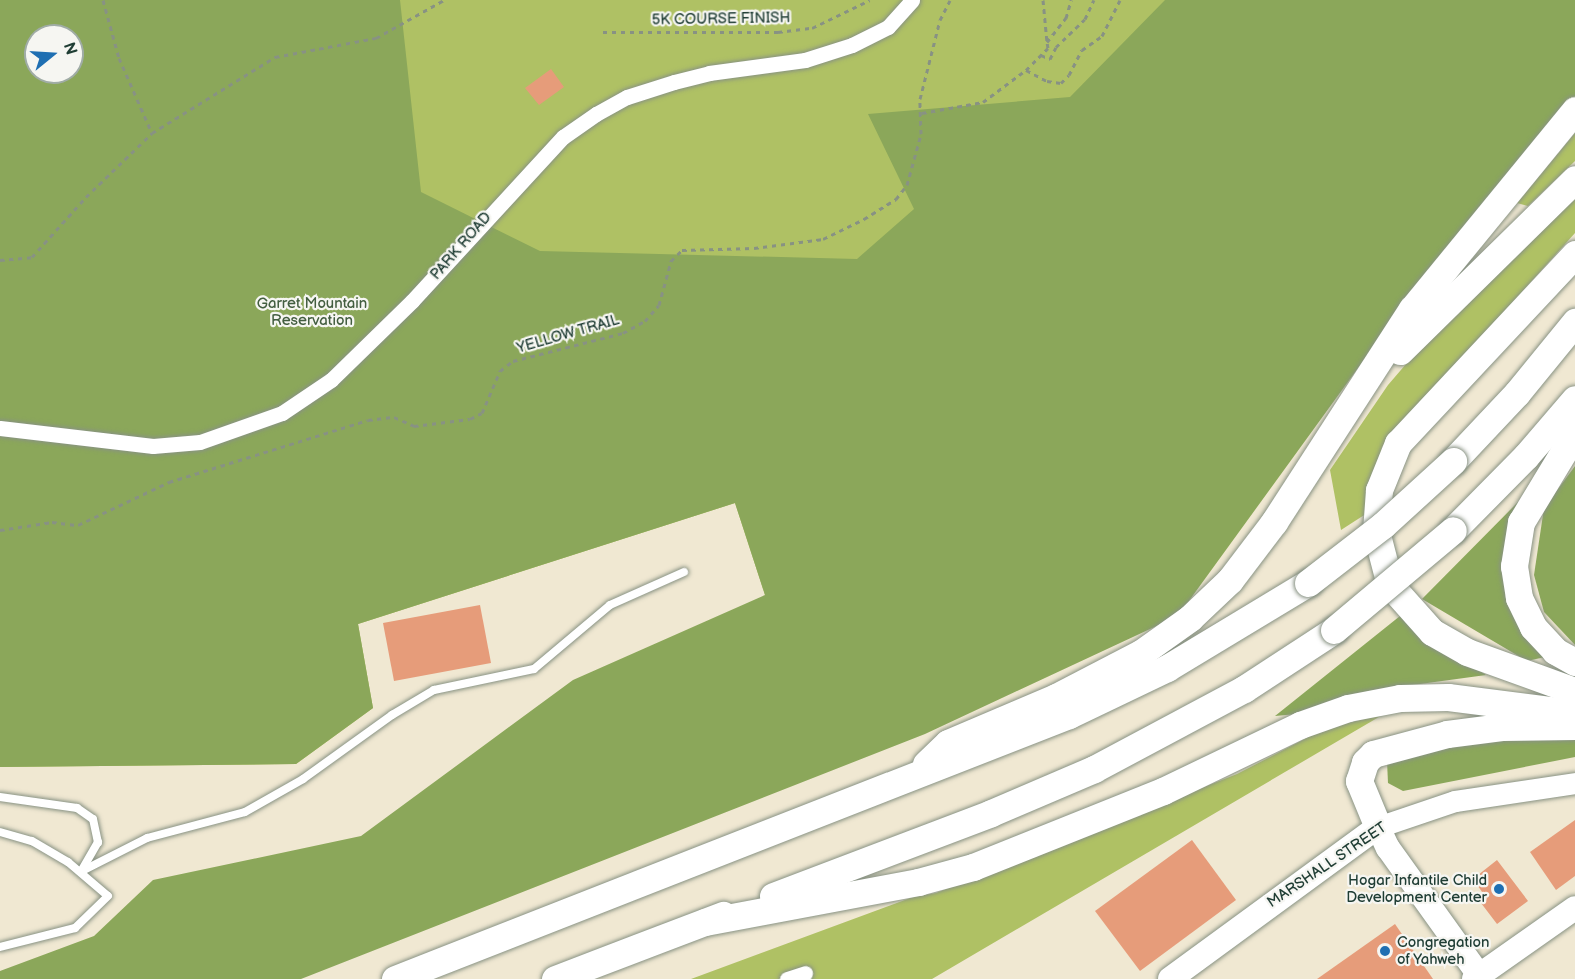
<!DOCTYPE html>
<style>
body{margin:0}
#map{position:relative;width:1575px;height:979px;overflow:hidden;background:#f0e8d2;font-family:"Balsamiq Sans",sans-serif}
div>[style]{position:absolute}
.green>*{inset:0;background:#afc164}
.forest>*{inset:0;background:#8ba75a}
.building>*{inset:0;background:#e69c7a}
.path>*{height:3px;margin-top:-1.5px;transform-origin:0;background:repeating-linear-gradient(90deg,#889283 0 4.5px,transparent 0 9px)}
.roads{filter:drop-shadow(0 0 2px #889283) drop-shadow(0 0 2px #889283)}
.lane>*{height:8px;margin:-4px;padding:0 4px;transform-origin:4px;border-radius:4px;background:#fff}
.street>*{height:15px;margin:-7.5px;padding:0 7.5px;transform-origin:7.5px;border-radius:7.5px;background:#fff}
.secondary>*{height:21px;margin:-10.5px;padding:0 10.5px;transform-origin:10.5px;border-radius:10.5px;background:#fff}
.primary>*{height:24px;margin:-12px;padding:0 12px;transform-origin:12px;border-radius:12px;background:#fff}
.highway>*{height:27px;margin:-13.5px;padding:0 13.5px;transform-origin:13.5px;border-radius:13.5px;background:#fff}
.bridges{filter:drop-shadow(0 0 2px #889283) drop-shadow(0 0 2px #889283)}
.highway-bridge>*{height:27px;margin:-13.5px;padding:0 13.5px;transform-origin:13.5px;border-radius:13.5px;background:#fff}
.dots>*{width:16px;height:16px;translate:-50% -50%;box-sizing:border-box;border:3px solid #f6f6f2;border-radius:50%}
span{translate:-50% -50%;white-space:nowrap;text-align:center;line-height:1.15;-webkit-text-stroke:4.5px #f6f6f2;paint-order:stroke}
.street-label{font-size:15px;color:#1f3d34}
.park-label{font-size:15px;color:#435e40}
.poi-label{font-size:15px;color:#1f3d34}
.right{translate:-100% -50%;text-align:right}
.left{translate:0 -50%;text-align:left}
.north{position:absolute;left:24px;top:24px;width:60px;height:60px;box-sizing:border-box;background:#f6f6f2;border:2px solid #a0aca6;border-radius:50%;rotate:72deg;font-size:16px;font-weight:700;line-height:24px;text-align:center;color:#1f3d34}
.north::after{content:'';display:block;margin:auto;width:21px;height:27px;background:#1f6fb2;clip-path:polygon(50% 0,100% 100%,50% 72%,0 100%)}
</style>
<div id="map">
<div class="green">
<div style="clip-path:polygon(evenodd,0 0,1352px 0,765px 595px,735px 503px,358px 624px,373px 708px,296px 764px,0 767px,0 0,36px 36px,72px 36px,72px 72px,36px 72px,36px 36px)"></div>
<div style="clip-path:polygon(1575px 133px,1575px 161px,1528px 206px,1517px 203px)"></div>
<div style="clip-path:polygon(1575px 199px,1575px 233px,1382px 447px,1372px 510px,1341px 530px,1330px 470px,1388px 385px,1437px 328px)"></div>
<div style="clip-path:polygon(1384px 714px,932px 979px,691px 979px,913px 897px,936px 893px,1237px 774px,1324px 729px)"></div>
</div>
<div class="forest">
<div style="clip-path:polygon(evenodd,0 0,400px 0,421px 192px,540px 251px,857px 259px,914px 209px,868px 114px,1070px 97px,1165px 0,1575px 0,1575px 99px,1427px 273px,1178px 616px,925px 734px,301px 979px,0 979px,0 971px,94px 936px,153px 880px,361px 836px,573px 680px,765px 595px,735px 503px,358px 624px,373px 708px,296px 764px,0 767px,0 0,36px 36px,72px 36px,72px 72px,36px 72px,36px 36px)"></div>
<div style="clip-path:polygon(1575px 466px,1575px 645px,1544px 612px,1534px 575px,1544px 508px)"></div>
<div style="clip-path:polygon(1518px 502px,1505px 597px,1545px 657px,1527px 661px,1422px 599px)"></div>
<div style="clip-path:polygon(1400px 616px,1486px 675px,1369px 691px,1297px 714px,1275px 716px)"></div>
<div style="clip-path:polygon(1575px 734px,1575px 757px,1403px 791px,1388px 783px,1387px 761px,1446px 745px)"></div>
</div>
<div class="building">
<div style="clip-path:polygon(551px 69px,564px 87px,539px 105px,525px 88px)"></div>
<div style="clip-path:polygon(480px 605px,491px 663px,394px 681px,383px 623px)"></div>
<div style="clip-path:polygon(1575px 820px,1575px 876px,1556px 890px,1530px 852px)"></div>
<div style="clip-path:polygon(1192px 840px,1236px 900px,1140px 971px,1095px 911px)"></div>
<div style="clip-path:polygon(1497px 860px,1528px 901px,1497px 924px,1481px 903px,1487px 899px,1473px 879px)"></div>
<div style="clip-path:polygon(1395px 924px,1433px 979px,1317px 979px)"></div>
</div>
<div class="path">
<div style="left:103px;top:0;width:60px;rotate:74.6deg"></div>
<div style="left:119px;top:58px;width:82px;rotate:66.3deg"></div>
<div style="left:1043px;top:0;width:42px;rotate:84.6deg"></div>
<div style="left:1047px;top:42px;width:31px;rotate:-52deg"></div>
<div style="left:1066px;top:18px;width:19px;rotate:-74deg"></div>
<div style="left:603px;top:32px;width:175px"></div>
<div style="left:778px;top:32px;width:34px;rotate:-7deg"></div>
<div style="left:812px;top:28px;width:64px;rotate:-25.8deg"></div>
<div style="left:1041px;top:55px;width:10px;rotate:24deg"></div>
<div style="left:1050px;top:59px;width:13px;rotate:-63deg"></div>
<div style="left:1056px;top:47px;width:40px;rotate:-44deg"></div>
<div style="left:1085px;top:19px;width:21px;rotate:-65deg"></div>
<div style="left:1026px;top:70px;width:31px;rotate:-45deg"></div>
<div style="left:1048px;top:48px;width:6px;rotate:-99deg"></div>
<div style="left:922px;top:113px;width:62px;rotate:-10.2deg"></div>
<div style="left:983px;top:102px;width:54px;rotate:-36.7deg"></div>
<div style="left:1026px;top:70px;width:24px;rotate:28deg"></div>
<div style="left:1047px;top:81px;width:14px;rotate:8deg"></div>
<div style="left:1061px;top:83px;width:11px;rotate:-45deg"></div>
<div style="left:1069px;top:75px;width:28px;rotate:-63deg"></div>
<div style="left:1082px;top:50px;width:24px;rotate:-35deg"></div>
<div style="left:1102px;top:36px;width:40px;rotate:-63.4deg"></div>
<div style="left:0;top:260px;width:32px;rotate:-5deg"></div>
<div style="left:32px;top:257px;width:81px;rotate:-48deg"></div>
<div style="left:86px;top:197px;width:92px;rotate:-44.1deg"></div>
<div style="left:152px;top:133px;width:145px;rotate:-31.7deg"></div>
<div style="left:275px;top:57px;width:103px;rotate:-10.7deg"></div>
<div style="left:376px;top:38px;width:78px;rotate:-29.2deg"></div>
<div style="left:0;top:530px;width:53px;rotate:-8.7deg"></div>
<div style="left:52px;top:522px;width:26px;rotate:7deg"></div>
<div style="left:78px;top:525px;width:101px;rotate:-25.3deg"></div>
<div style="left:169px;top:482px;width:208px;rotate:-17.3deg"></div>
<div style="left:368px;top:420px;width:26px;rotate:-7deg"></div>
<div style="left:394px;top:417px;width:22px;rotate:24deg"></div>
<div style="left:414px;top:426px;width:56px;rotate:-7.1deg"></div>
<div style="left:470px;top:419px;width:13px;rotate:-27deg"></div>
<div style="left:482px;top:413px;width:46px;rotate:-66.8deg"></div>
<div style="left:500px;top:371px;width:16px;rotate:-38deg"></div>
<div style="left:513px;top:361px;width:114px;rotate:-14.3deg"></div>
<div style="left:623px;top:333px;width:25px;rotate:-29deg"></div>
<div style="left:645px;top:321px;width:21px;rotate:-49deg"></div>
<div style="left:659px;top:305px;width:46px;rotate:-74.7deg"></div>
<div style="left:671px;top:261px;width:16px;rotate:-45deg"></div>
<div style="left:682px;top:250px;width:72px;rotate:-1.6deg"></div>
<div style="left:754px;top:248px;width:70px;rotate:-7.4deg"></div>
<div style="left:823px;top:239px;width:46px;rotate:-26deg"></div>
<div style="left:864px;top:219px;width:38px;rotate:-32deg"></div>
<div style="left:896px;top:199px;width:18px;rotate:-52deg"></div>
<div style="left:907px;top:185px;width:53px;rotate:-74.6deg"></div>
<div style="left:921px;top:134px;width:35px;rotate:-92deg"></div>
<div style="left:920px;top:99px;width:81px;rotate:-75.8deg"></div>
<div style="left:940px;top:20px;width:22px;rotate:-63deg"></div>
</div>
<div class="roads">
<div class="lane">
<div style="left:0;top:797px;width:78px;rotate:8.1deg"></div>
<div style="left:77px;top:808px;width:19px;rotate:35deg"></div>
<div style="left:93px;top:819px;width:24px;rotate:78deg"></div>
<div style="left:98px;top:842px;width:32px;rotate:120deg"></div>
<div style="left:0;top:832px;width:33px;rotate:16deg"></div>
<div style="left:32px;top:841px;width:42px;rotate:30.3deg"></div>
<div style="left:68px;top:862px;width:52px;rotate:40.4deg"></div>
<div style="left:108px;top:896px;width:46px;rotate:135.9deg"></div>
<div style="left:75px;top:928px;width:77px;rotate:165.8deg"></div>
<div style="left:82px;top:871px;width:73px;rotate:-26.9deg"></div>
<div style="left:147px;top:838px;width:101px;rotate:-14.9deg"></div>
<div style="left:245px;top:812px;width:67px;rotate:-29.6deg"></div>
<div style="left:303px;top:779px;width:110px;rotate:-35.7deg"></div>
<div style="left:392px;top:715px;width:49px;rotate:-30.8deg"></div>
<div style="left:434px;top:690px;width:102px;rotate:-11.9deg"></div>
<div style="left:534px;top:669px;width:99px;rotate:-40.1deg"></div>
<div style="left:610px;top:605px;width:81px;rotate:-24deg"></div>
</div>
<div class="street">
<div style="left:0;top:428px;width:154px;rotate:6.7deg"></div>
<div style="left:153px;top:446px;width:47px;rotate:-4.9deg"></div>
<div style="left:200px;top:442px;width:87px;rotate:-19.5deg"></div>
<div style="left:282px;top:413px;width:59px;rotate:-34deg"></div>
<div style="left:331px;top:380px;width:113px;rotate:-44.3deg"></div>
<div style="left:412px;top:301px;width:223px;rotate:-47.4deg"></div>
<div style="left:563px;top:137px;width:40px;rotate:-34.9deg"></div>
<div style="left:596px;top:114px;width:35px;rotate:-29deg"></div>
<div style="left:627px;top:97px;width:49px;rotate:-17.7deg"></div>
<div style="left:674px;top:82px;width:36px;rotate:-14deg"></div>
<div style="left:709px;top:73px;width:97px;rotate:-7.7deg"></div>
<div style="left:805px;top:60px;width:49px;rotate:-17.7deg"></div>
<div style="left:852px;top:45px;width:40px;rotate:-26.6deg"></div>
<div style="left:888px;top:27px;width:36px;rotate:-48deg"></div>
<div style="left:787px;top:979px;width:19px;rotate:-18deg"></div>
</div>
<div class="secondary">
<div style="left:1378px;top:827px;width:81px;rotate:-18.7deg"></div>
<div style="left:1455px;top:801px;width:121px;rotate:-8.5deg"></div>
</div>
<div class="primary">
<div style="left:1170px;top:979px;width:258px;rotate:-36.2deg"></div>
<div style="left:1378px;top:827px;width:23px;rotate:65deg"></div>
<div style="left:1388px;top:848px;width:156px;rotate:54.4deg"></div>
<div style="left:1474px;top:979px;width:123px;rotate:-35.1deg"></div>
</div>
<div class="highway">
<div style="left:1575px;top:254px;width:259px;rotate:133.1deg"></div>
<div style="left:1398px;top:443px;width:51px;rotate:112deg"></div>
<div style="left:1379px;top:490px;width:41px;rotate:94.2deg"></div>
<div style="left:1376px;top:531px;width:56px;rotate:75.5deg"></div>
<div style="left:1390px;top:585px;width:63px;rotate:48.2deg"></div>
<div style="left:1432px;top:632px;width:40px;rotate:29.7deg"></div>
<div style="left:1467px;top:652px;width:115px;rotate:19.9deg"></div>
<div style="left:1400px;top:351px;width:245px;rotate:-44.5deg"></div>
<div style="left:1575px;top:433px;width:104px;rotate:121.2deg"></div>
<div style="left:1521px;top:522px;width:45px;rotate:99deg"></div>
<div style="left:1514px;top:566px;width:32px;rotate:81deg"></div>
<div style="left:1519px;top:598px;width:32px;rotate:64deg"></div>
<div style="left:1533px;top:627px;width:33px;rotate:47deg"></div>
<div style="left:1555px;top:651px;width:23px;rotate:29deg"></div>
<div style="left:1453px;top:461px;width:93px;rotate:-46.7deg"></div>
<div style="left:1517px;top:393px;width:92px;rotate:-50.8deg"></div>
<div style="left:1453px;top:530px;width:104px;rotate:-45.4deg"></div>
<div style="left:1526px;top:456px;width:75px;rotate:-49.3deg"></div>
<div style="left:926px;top:764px;width:30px;rotate:-44deg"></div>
<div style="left:948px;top:743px;width:117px;rotate:-23.1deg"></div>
<div style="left:1056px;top:697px;width:96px;rotate:-27.4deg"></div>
<div style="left:1141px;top:653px;width:60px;rotate:-35.5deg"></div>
<div style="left:1190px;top:618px;width:55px;rotate:-43.5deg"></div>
<div style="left:1230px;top:580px;width:73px;rotate:-52.8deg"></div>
<div style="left:1274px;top:522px;width:254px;rotate:-57.1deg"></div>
<div style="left:1412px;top:309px;width:257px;rotate:-50.7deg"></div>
<div style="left:1378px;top:827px;width:50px;rotate:-112.4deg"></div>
<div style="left:1359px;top:781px;width:20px;rotate:-72deg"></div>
<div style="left:1365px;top:762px;width:11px;rotate:-45deg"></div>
<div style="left:1373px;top:754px;width:77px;rotate:-15.1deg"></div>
<div style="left:1447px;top:734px;width:55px;rotate:-7.3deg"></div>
<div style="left:1502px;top:727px;width:73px;rotate:-0.8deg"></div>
<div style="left:773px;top:896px;width:233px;rotate:-20.8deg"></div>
<div style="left:991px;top:813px;width:112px;rotate:-23.1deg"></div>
<div style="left:1094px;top:769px;width:170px;rotate:-28.1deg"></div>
<div style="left:1244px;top:689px;width:108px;rotate:-33.2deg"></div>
<div style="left:705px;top:922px;width:217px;rotate:-10.6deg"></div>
<div style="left:918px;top:882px;width:57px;rotate:-15.3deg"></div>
<div style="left:973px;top:867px;width:205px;rotate:-21.8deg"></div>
<div style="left:1163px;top:791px;width:152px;rotate:-25.7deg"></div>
<div style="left:1300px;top:725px;width:51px;rotate:-19.5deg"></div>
<div style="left:1348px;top:708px;width:53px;rotate:-10.9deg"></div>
<div style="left:1400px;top:698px;width:48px;rotate:-1.2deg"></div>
<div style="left:1448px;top:697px;width:128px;rotate:7.2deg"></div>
<div style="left:395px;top:979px;width:724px;rotate:-21.39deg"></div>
<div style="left:1069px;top:715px;width:109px;rotate:-25.6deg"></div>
<div style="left:1167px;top:668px;width:165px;rotate:-31.1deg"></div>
<div style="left:555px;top:979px;width:180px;rotate:-20.9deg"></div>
</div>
</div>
<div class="bridges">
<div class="highway-bridge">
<div style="left:1308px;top:583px;width:95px;rotate:-37.7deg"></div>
<div style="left:1383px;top:525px;width:95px;rotate:-42.4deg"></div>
<div style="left:1334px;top:630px;width:155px;rotate:-40deg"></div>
</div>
</div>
<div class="dots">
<div style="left:1499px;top:889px;background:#1f6fb2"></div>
<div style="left:1385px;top:951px;background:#1f6fb2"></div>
</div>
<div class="street-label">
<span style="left:721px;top:19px;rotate:-1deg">5K COURSE FINISH</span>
<span style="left:461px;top:246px;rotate:-49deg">PARK ROAD</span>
<span style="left:568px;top:334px;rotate:-16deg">YELLOW TRAIL</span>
<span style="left:1327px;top:865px;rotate:-34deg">MARSHALL STREET</span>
</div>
<div class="park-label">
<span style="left:312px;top:312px">Garret Mountain<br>Reservation</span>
</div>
<div class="poi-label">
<span class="right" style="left:1487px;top:889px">Hogar Infantile Child<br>Development Center</span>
<span class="left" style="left:1397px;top:951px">Congregation<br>of Yahweh</span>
</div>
<div class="north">N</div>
</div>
